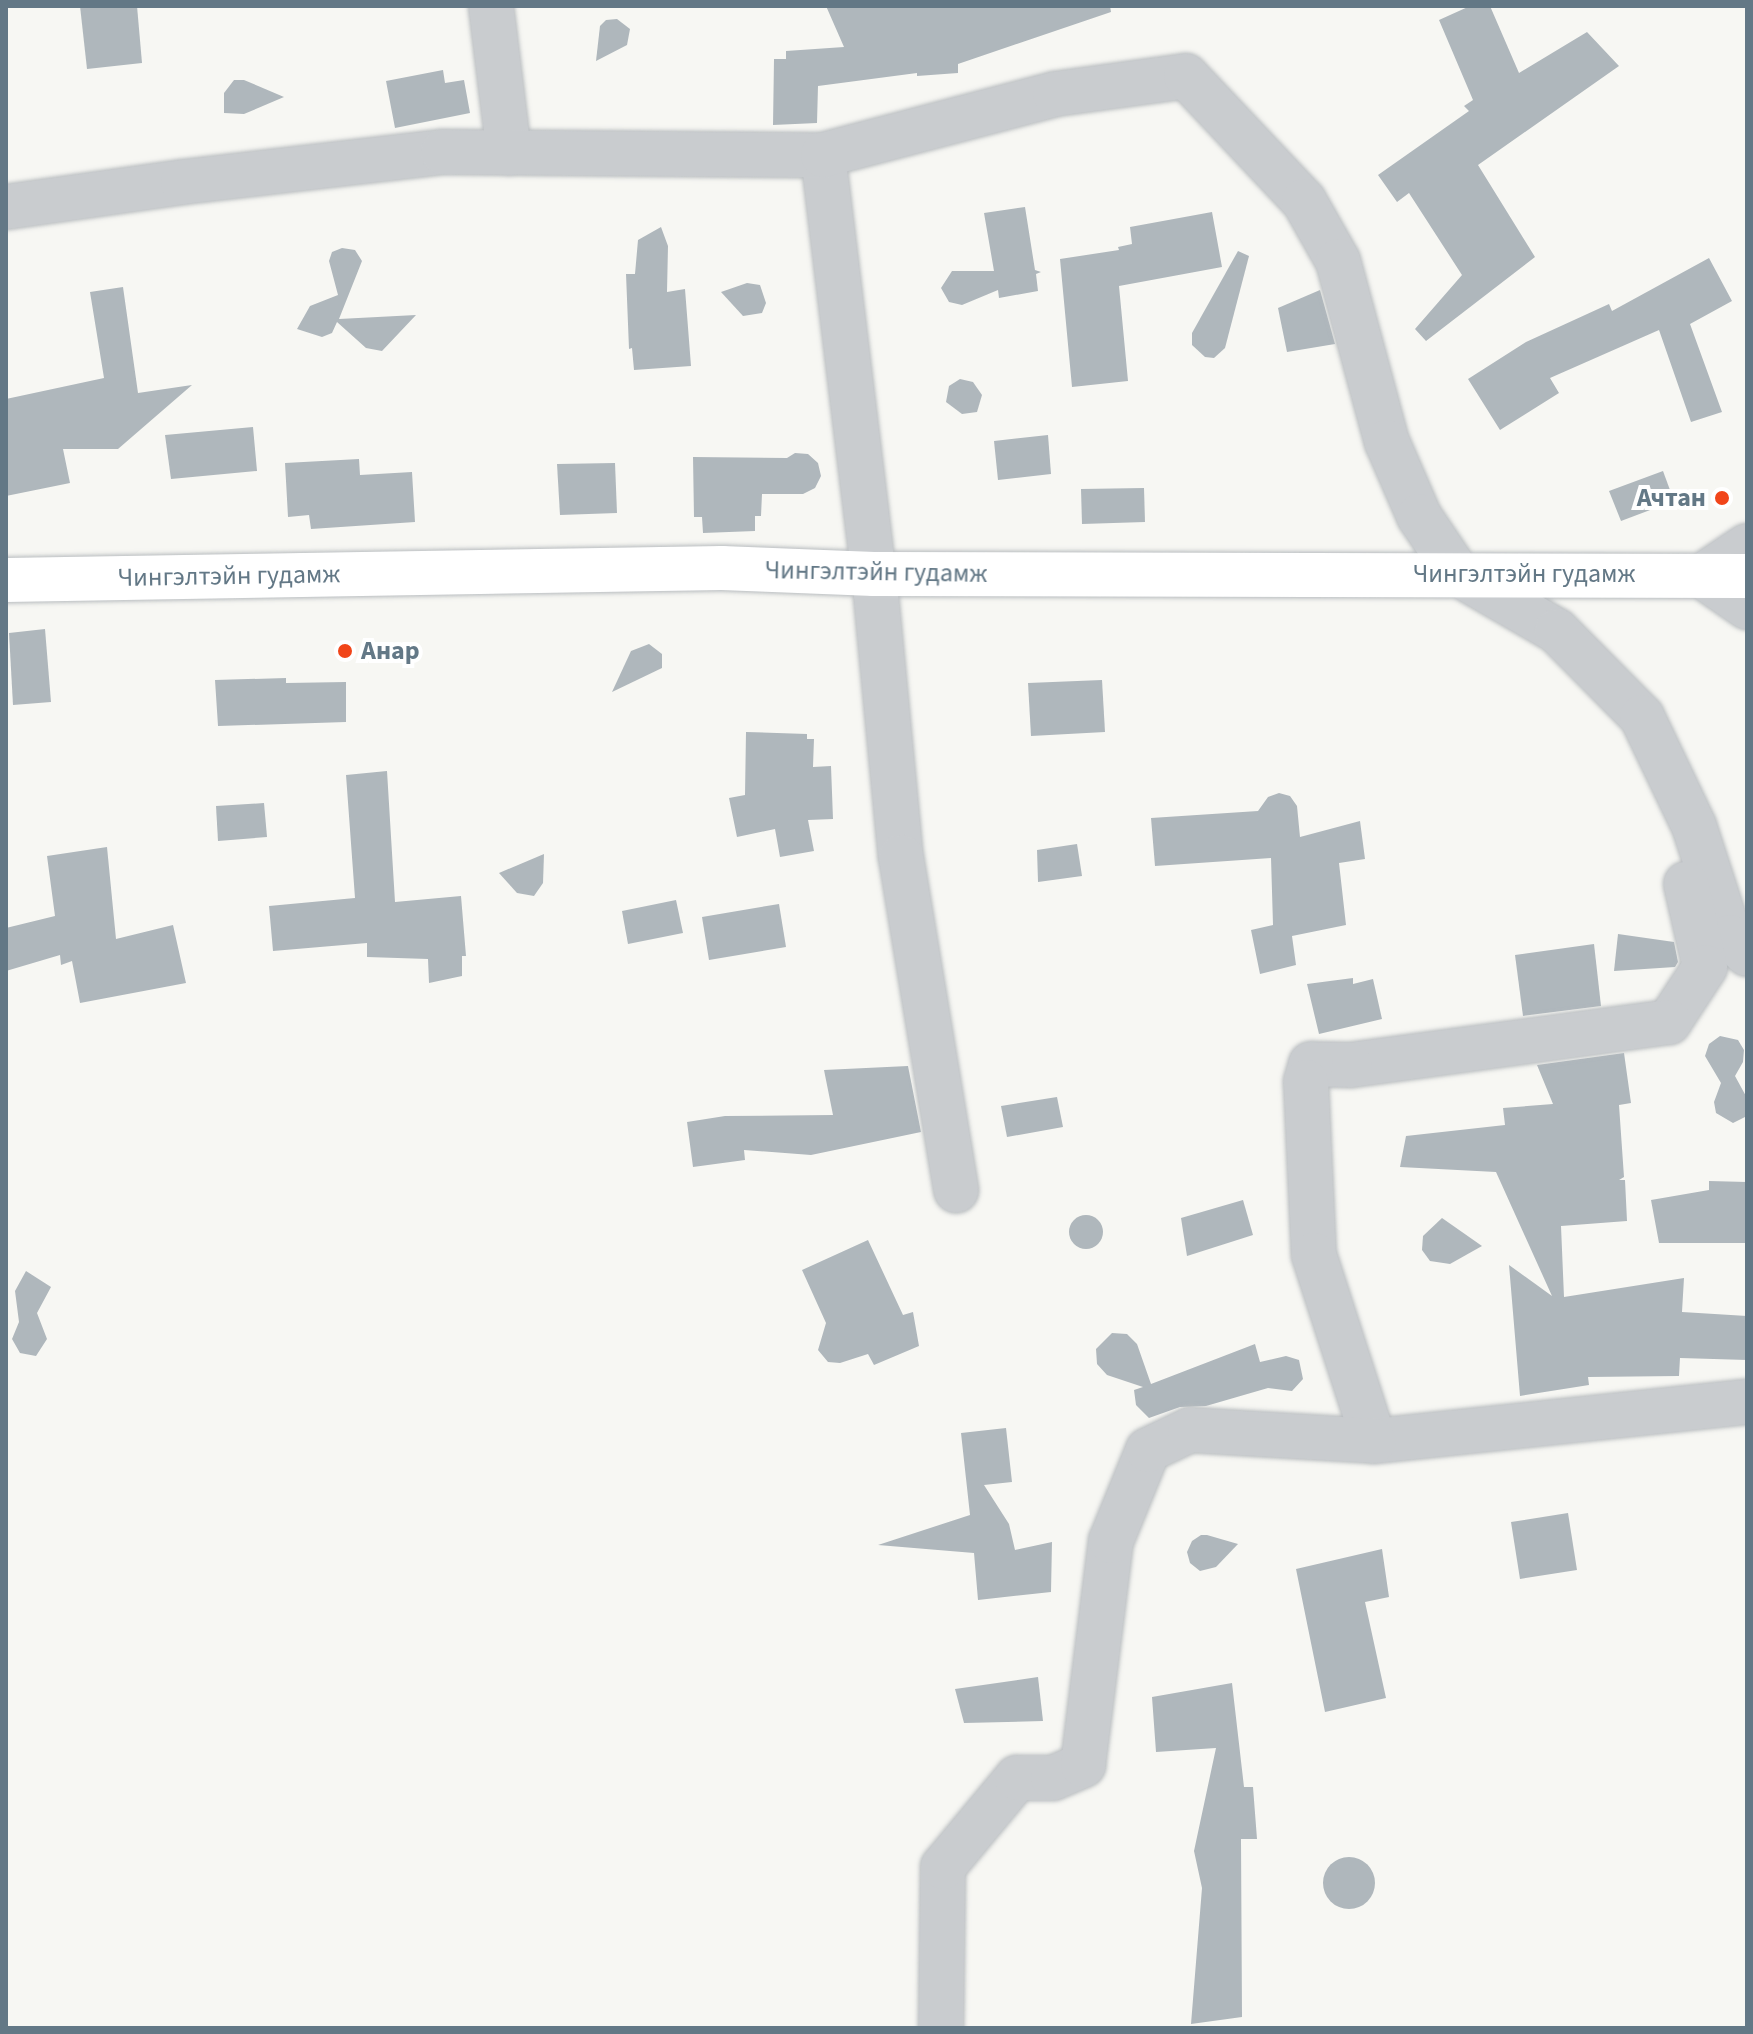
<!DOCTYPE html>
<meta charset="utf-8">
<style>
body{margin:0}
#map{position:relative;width:1753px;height:2034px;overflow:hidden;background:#f7f7f3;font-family:"Source Sans 3",sans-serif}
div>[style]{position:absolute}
.building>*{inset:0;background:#afb7bc}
.round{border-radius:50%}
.roads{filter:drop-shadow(0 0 2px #b9bdc0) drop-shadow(0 0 2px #b9bdc0)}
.minor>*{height:44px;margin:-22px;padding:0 22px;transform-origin:22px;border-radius:22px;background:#c9cccf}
.major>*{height:44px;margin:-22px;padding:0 22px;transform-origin:22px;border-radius:22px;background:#fff}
.dots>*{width:22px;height:22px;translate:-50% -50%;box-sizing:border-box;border:4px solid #fff;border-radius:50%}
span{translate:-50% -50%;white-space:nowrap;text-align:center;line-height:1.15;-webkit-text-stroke:8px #fff;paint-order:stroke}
.poi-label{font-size:26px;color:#637886;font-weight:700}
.right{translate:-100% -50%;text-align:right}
.left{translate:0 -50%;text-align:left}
.street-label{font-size:26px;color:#637886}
.frame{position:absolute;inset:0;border:8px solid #637886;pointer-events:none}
</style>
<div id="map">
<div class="building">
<div style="clip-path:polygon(80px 6px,137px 6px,142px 63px,87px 69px)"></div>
<div style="clip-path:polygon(826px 6px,1110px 6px,1111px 12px,958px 64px,958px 73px,917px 76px,917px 73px,818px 86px,817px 123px,773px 125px,774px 59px,786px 59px,786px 51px,844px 47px)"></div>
<div style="clip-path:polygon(1470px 6px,1490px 6px,1519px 73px,1587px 32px,1619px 66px,1478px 165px,1535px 257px,1426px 341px,1415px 329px,1462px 275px,1409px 193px,1397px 202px,1378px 175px,1469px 111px,1464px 106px,1473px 100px,1439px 20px)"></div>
<div style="clip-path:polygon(617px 19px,630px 29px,627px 45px,596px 61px,600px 26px,606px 20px)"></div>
<div style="clip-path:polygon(443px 70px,445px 83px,464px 80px,470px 113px,395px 128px,386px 81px)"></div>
<div style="clip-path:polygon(234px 80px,244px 80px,284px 97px,244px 114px,224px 113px,224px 93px)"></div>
<div style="clip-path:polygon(1025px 207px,1035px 270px,1041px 272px,1036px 274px,1038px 291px,999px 298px,998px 290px,962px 305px,949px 302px,941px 288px,952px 271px,994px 271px,984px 213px)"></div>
<div style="clip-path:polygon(1212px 212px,1222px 267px,1119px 286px,1128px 381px,1072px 387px,1060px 259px,1119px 250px,1118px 247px,1132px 244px,1130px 227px)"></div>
<div style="clip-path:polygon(661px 227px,668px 246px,667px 292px,685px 289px,691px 366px,634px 370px,632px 348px,629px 349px,626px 274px,635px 274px,638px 240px)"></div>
<div style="clip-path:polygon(342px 248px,355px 250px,362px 261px,339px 319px,416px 315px,382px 351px,366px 348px,337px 322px,332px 333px,322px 337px,297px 329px,310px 306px,338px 295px,329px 261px,332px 252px)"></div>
<div style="clip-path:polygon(1238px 251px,1249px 256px,1225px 348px,1214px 358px,1205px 357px,1192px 345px,1192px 333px)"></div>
<div style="clip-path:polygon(1709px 258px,1732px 301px,1690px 324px,1722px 412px,1691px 422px,1659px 330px,1550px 378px,1559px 393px,1500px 430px,1468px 379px,1526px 342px,1609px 304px,1612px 311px)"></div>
<div style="clip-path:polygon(747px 283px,760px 285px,766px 303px,762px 313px,743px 316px,721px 292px)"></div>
<div style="clip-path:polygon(123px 287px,138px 393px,192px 385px,118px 449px,63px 449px,70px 483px,6px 496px,6px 399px,104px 378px,90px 292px)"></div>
<div style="clip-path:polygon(1320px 290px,1335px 344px,1287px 352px,1278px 308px)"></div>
<div style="clip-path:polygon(960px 379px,973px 382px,982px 395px,977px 412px,962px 414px,946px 402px,949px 386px)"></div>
<div style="clip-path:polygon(253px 427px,257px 471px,171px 479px,165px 435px)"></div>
<div style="clip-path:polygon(1048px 435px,1051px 474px,998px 480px,994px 441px)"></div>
<div style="clip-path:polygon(795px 453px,808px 454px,818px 463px,821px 476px,815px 488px,803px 494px,762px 494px,761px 516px,755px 516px,755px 531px,703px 533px,702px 517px,694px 517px,693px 457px,787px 458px)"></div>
<div style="clip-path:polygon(359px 459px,360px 475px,412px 472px,415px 522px,311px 529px,309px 515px,288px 517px,285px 463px)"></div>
<div style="clip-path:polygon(615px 463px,617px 513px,560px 515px,557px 464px)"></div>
<div style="clip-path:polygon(1663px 471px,1674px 501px,1621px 521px,1609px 491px)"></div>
<div style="clip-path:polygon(1144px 488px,1145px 522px,1082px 524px,1081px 489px)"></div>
<div style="clip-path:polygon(45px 629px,51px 702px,13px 705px,9px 633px)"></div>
<div style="clip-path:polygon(649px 644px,662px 654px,662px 668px,612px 692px,631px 651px)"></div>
<div style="clip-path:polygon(286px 678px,286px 683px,346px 682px,346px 722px,218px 726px,215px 680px)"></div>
<div style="clip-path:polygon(1102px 680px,1105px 732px,1031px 736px,1028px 683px)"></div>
<div style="clip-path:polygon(746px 732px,807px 734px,807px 739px,814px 739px,813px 767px,831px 766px,833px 819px,808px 820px,814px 851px,780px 857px,775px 829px,737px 837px,729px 798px,745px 795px)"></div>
<div style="clip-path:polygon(387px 771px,395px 902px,461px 896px,466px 956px,462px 956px,462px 976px,429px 983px,428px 959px,367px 957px,367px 943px,273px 951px,269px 906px,355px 898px,346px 775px)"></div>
<div style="clip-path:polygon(1279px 793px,1290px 796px,1297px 806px,1300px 837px,1360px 821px,1365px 859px,1339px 863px,1346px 925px,1292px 936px,1296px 965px,1260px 974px,1251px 930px,1273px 925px,1271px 858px,1155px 866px,1151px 818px,1258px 811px,1268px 797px)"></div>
<div style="clip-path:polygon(264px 803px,267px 837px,218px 841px,216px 806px)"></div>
<div style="clip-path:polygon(1077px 844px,1082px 876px,1038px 882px,1037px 850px)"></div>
<div style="clip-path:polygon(107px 847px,116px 939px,173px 925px,186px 983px,80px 1003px,72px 961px,61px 965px,60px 955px,6px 971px,6px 928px,55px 916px,47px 856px)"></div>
<div style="clip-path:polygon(544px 854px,543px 883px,534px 896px,517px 893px,499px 873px)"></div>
<div style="clip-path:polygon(676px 900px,683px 933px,628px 944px,622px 911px)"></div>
<div style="clip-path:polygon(779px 904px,786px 947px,709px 960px,702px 917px)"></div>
<div style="clip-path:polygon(1618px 934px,1674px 942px,1678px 962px,1675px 967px,1614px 971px)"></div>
<div style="clip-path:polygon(1594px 944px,1601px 1006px,1523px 1016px,1515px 955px)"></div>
<div style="clip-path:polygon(1353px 978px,1353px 984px,1373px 979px,1382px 1019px,1319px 1034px,1307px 984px)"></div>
<div style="clip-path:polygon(1720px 1036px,1738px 1040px,1744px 1050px,1743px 1062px,1735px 1076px,1747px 1098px,1747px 1116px,1733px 1123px,1716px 1113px,1714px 1102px,1721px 1083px,1705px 1056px,1709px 1044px)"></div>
<div style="clip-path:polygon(1624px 1053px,1631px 1103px,1619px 1105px,1624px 1177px,1619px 1180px,1625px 1180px,1627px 1221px,1561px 1226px,1564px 1297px,1684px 1278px,1682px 1312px,1747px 1316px,1747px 1360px,1680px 1358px,1679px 1376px,1588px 1377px,1589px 1385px,1520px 1396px,1509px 1265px,1552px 1296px,1496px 1172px,1400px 1167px,1406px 1136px,1505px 1125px,1503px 1108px,1553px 1104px,1537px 1065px)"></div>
<div style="clip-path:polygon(908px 1066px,921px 1132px,811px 1155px,744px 1150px,745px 1160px,693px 1167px,687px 1122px,725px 1116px,833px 1115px,824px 1070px)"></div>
<div style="clip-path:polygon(1057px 1097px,1063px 1127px,1007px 1137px,1001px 1106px)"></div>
<div style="clip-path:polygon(1709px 1181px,1747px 1182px,1747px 1243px,1659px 1243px,1651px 1200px,1709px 1190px)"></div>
<div style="clip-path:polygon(1243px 1200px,1253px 1235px,1187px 1256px,1181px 1218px)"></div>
<div class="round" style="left:1069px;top:1215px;width:34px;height:34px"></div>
<div style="clip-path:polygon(1442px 1218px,1482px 1246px,1450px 1264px,1430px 1261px,1422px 1250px,1423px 1236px)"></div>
<div style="clip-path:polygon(868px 1240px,903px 1315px,913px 1312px,919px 1346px,874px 1365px,868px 1354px,840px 1363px,828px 1362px,818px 1350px,826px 1323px,802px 1270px)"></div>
<div style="clip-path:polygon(26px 1271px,51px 1287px,37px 1313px,47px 1339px,36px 1356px,20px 1353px,12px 1339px,19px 1322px,15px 1291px)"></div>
<div style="clip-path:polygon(1112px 1333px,1127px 1334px,1137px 1344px,1151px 1384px,1255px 1344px,1260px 1362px,1286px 1356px,1299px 1360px,1303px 1379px,1292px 1391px,1268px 1388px,1206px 1406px,1180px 1407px,1149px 1418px,1136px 1405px,1134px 1390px,1143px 1387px,1107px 1375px,1097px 1364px,1096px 1349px)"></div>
<div style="clip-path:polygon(1006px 1428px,1012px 1482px,984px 1485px,1009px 1524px,1015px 1550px,1052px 1542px,1051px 1592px,978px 1600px,974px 1553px,878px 1545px,970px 1515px,961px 1433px)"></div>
<div style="clip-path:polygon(1568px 1513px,1577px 1570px,1520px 1579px,1511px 1522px)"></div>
<div style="clip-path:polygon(1201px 1535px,1207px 1535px,1238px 1544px,1216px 1567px,1200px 1571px,1190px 1563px,1187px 1552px,1192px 1541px)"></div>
<div style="clip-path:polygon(1382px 1549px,1389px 1597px,1365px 1602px,1386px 1698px,1325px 1712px,1296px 1569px)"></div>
<div style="clip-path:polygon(1038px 1677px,1043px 1721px,964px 1723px,955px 1689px)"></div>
<div style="clip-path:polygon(1232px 1683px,1244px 1787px,1253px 1787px,1257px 1839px,1241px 1839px,1242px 2017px,1191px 2024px,1202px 1888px,1194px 1851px,1216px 1748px,1156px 1752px,1152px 1697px)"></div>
<div class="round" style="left:1323px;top:1857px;width:52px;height:52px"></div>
</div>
<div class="roads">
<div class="minor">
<div style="left:491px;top:6px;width:148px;rotate:83deg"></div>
<div style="left:823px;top:155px;width:422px;rotate:83.1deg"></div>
<div style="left:874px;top:574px;width:284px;rotate:84.6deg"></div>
<div style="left:901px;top:857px;width:338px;rotate:80.6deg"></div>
<div style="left:6px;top:207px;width:179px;rotate:-8deg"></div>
<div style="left:183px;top:182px;width:262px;rotate:-6.6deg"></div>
<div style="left:443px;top:152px;width:380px;rotate:0.5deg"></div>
<div style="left:823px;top:155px;width:240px;rotate:-14.7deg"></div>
<div style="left:1055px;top:94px;width:132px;rotate:-7.8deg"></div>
<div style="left:1186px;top:76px;width:172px;rotate:46.7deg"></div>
<div style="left:1304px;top:201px;width:69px;rotate:60.5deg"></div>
<div style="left:1338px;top:261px;width:188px;rotate:74.9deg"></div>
<div style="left:1387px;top:442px;width:81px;rotate:66.6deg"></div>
<div style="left:1419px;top:516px;width:70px;rotate:56.1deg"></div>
<div style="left:1458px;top:574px;width:114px;rotate:29.9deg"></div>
<div style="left:1557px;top:631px;width:121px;rotate:45.3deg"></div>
<div style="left:1642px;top:717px;width:121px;rotate:64.5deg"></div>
<div style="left:1694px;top:826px;width:117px;rotate:72deg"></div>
<div style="left:1730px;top:937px;width:24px;rotate:45deg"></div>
<div style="left:1747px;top:546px;width:54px;rotate:146.3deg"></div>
<div style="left:1702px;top:576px;width:55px;rotate:34.6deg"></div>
<div style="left:1686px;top:884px;width:85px;rotate:77.1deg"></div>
<div style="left:1705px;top:967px;width:66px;rotate:123.2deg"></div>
<div style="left:1669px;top:1022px;width:322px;rotate:172.3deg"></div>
<div style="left:1350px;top:1065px;width:39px;rotate:-179deg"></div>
<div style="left:1311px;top:1064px;width:19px;rotate:106deg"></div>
<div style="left:1306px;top:1082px;width:173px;rotate:87.4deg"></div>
<div style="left:1314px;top:1255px;width:195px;rotate:72.1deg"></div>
<div style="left:1374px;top:1441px;width:375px;rotate:-6deg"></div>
<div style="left:941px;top:2028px;width:161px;rotate:-89.3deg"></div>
<div style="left:943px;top:1867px;width:116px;rotate:-50.3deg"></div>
<div style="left:1017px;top:1778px;width:36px"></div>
<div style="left:1053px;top:1778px;width:33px;rotate:-23deg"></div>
<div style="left:1083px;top:1765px;width:226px;rotate:-82.9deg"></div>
<div style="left:1111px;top:1541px;width:98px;rotate:-67.9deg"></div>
<div style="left:1148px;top:1450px;width:47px;rotate:-25.5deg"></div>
<div style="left:1190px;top:1430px;width:184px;rotate:3.4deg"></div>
</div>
<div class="major">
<div style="left:6px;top:580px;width:716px;rotate:-0.96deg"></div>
<div style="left:722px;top:568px;width:152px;rotate:2.3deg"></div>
<div style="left:874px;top:574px;width:873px;rotate:0.13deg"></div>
</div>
</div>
<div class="dots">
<div style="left:1722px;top:498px;background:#f14519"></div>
<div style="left:345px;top:651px;background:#f14519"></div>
</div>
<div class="poi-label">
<span class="right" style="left:1706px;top:498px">Ачтан</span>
<span class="left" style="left:361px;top:651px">Анар</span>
</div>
<div class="street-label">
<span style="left:876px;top:572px;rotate:1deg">Чингэлтэйн гудамж</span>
<span style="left:1524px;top:574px">Чингэлтэйн гудамж</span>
<span style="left:229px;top:576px;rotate:-1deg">Чингэлтэйн гудамж</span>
</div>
<div class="frame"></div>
</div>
